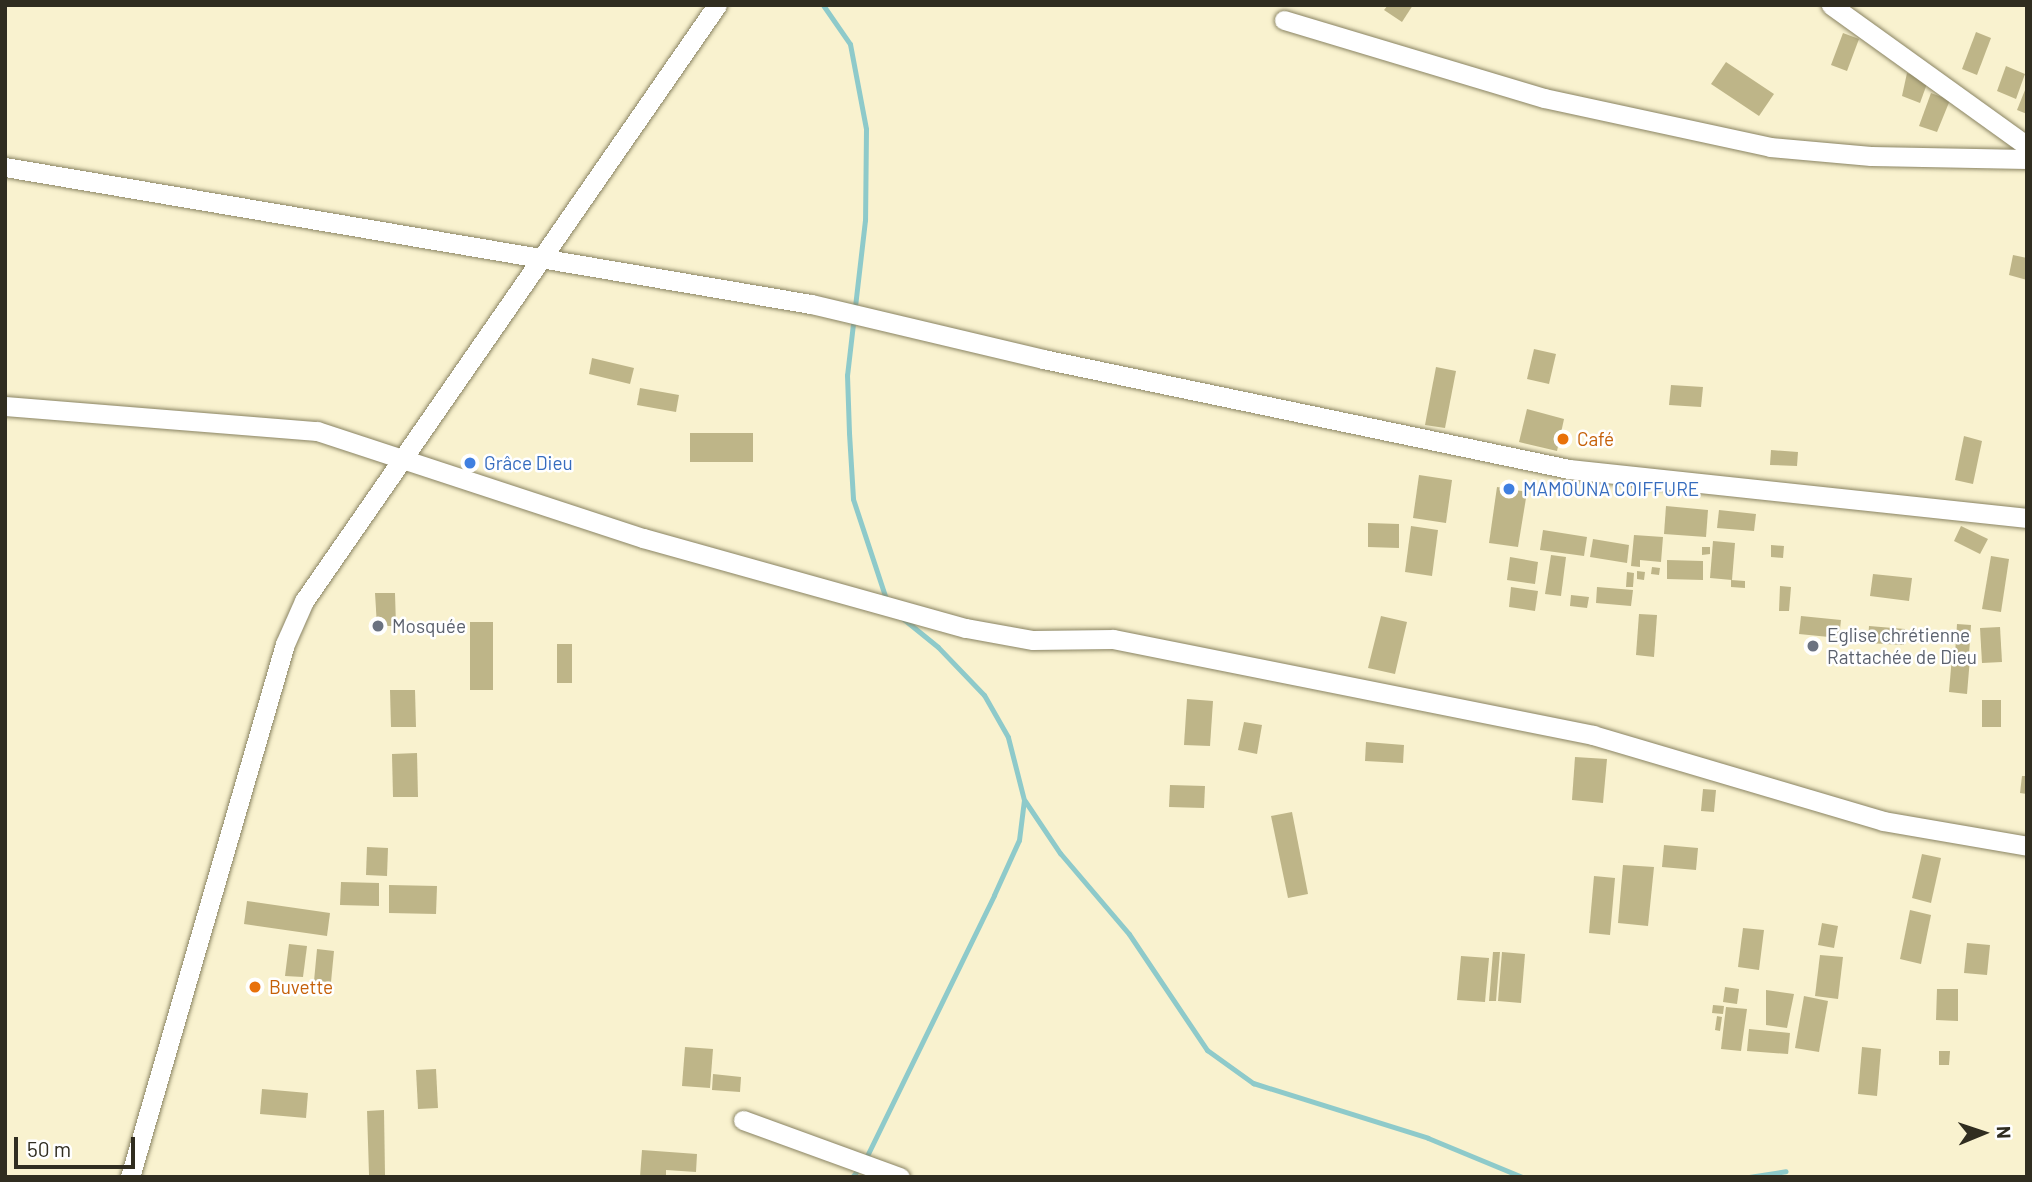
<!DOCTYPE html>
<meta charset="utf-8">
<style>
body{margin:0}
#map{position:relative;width:2032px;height:1182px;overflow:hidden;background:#f9f2cf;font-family:Barlow,sans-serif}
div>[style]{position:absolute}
.stream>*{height:5px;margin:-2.5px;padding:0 2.5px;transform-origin:2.5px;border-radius:2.5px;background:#8ecaca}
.building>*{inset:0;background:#beb588}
.roads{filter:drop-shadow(0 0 2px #898362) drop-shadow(0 0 2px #898362)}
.minor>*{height:19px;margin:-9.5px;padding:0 9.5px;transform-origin:9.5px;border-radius:9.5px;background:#fff}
.dots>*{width:19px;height:19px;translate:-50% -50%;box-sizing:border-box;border:4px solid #fff;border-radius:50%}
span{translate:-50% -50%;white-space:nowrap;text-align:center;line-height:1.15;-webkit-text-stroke:5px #fff;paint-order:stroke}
.food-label{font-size:19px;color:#c56008}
.left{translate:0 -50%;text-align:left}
.shop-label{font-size:19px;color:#366cbe}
.worship-label{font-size:19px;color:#5b616d}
.frame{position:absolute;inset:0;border:7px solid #302d20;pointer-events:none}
.north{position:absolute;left:1948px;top:1098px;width:70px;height:70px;-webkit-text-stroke:5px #fff;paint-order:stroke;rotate:88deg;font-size:19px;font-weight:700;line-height:28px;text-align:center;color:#302d20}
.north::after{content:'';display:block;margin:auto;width:24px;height:32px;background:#302d20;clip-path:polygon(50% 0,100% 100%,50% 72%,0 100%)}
.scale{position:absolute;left:14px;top:1137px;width:121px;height:32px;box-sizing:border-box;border:4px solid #302d20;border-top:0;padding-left:9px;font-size:21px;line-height:24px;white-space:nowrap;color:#302d20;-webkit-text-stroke:5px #fff;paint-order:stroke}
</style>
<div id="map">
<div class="stream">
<div style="left:823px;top:5px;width:47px;rotate:55.3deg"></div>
<div style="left:850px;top:44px;width:86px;rotate:79.3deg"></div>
<div style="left:866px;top:129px;width:91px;rotate:90.6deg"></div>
<div style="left:865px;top:220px;width:156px;rotate:96.6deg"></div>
<div style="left:847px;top:375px;width:58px;rotate:88deg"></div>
<div style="left:849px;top:433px;width:66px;rotate:86.5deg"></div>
<div style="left:853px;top:499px;width:105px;rotate:71.7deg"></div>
<div style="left:1025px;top:801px;width:63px;rotate:56.1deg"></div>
<div style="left:1060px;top:853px;width:106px;rotate:49.6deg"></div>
<div style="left:1129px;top:934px;width:140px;rotate:56.1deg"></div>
<div style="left:1207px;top:1050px;width:57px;rotate:35.7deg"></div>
<div style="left:1253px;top:1083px;width:183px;rotate:17.4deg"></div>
<div style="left:1428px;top:1138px;width:102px;rotate:22.5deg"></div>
<div style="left:852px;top:1177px;width:17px;rotate:-50deg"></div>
<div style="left:863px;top:1164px;width:299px;rotate:-64deg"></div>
<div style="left:994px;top:895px;width:60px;rotate:-65.6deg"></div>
<div style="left:1019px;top:840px;width:40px;rotate:-82.9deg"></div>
<div style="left:1024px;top:800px;width:65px;rotate:-104.3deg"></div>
<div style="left:1008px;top:737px;width:48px;rotate:-119.7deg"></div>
<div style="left:984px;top:695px;width:66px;rotate:-133.8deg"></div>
<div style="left:938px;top:647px;width:48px;rotate:-141deg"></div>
<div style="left:1749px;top:1177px;width:37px;rotate:-9deg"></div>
</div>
<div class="building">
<div style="clip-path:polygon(1388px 5px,1413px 5px,1402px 22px,1384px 10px)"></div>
<div style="clip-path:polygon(1976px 32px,1991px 38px,1977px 75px,1962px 69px)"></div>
<div style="clip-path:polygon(1843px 33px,1859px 39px,1847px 71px,1831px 65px)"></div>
<div style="clip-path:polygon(1726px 62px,1774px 94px,1759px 116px,1711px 84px)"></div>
<div style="clip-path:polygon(2006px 66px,2025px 74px,2016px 99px,1997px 91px)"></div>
<div style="clip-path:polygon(1907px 73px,1928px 81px,1920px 103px,1902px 96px)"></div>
<div style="clip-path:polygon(2027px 85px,2027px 114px,2017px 110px)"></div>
<div style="clip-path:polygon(1931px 93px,1950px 100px,1937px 132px,1919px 126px)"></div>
<div style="clip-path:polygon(2013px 255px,2027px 258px,2027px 280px,2009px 275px)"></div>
<div style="clip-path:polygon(1534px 349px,1556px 354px,1549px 384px,1527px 379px)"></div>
<div style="clip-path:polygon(592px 358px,634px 368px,630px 384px,589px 374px)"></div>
<div style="clip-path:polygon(1436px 367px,1456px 371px,1445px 428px,1425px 425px)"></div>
<div style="clip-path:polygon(1671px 385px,1703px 387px,1701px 407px,1669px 405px)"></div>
<div style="clip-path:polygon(640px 388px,679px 395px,676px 412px,637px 405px)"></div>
<div style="clip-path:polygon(1527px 409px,1564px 419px,1557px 451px,1519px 442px)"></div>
<div style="clip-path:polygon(690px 433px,753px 433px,753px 462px,690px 462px)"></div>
<div style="clip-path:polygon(1964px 436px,1982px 441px,1973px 484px,1955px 480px)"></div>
<div style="clip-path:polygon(1771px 450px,1798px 452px,1797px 466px,1770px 465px)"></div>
<div style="clip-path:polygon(1419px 475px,1452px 480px,1446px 523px,1413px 518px)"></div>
<div style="clip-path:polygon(1497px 487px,1527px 492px,1518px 547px,1489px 543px)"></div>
<div style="clip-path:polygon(1666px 506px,1708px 510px,1706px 537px,1664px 534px)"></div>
<div style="clip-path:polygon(1719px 510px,1756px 514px,1754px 531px,1717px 528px)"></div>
<div style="clip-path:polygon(1368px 523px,1399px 524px,1399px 548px,1368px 547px)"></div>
<div style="clip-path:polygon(1411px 526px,1438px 530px,1432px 576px,1405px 572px)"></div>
<div style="clip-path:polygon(1961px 526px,1988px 539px,1980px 554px,1954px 541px)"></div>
<div style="clip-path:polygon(1543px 530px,1587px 537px,1584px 556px,1540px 550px)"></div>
<div style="clip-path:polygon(1634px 535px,1663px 537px,1661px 562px,1640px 560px,1640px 567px,1631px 566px)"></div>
<div style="clip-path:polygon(1593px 539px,1629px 545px,1627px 563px,1590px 557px)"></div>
<div style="clip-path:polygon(1713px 541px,1735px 543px,1732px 580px,1710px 578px)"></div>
<div style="clip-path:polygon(1771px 545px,1784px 546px,1783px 558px,1771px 557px)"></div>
<div style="clip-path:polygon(1702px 547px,1710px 547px,1710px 554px,1702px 555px)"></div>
<div style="clip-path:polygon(1551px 555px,1566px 557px,1561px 596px,1545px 594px)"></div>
<div style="clip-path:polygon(1991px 556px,2009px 559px,2001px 612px,1982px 609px)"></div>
<div style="clip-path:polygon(1510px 557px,1538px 562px,1535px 584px,1507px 580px)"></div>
<div style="clip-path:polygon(1667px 560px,1703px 561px,1703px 580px,1667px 579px)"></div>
<div style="clip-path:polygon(1652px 567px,1660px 568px,1659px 575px,1651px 574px)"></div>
<div style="clip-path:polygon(1637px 571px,1645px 572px,1644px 580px,1637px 579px)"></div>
<div style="clip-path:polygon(1627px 572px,1634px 573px,1633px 587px,1626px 587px)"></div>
<div style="clip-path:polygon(1873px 574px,1912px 578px,1909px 601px,1870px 596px)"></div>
<div style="clip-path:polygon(1731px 580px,1745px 581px,1745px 588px,1731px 587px)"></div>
<div style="clip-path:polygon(1780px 586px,1791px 587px,1789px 611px,1779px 611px)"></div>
<div style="clip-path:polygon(1511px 587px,1538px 591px,1535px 611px,1509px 607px)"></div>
<div style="clip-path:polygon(1597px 587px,1633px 590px,1631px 606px,1596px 603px)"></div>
<div style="clip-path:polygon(375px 593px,395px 593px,396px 626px,377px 626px)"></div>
<div style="clip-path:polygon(1571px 595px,1589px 597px,1587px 608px,1570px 606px)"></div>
<div style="clip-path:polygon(1639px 614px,1657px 615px,1654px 657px,1636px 655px)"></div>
<div style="clip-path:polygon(1381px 616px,1407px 622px,1395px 674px,1368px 668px)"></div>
<div style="clip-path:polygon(1801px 616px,1841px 620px,1839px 638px,1799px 634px)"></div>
<div style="clip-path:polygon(470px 622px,493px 622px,493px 690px,470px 690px)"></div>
<div style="clip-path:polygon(1957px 624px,1971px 625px,1969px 655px,1955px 654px)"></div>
<div style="clip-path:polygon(1869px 626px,1905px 629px,1904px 645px,1868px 643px)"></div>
<div style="clip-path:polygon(2000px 627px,2002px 662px,1982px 663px,1980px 628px)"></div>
<div style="clip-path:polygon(557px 644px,572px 644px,572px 683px,557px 683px)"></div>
<div style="clip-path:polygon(1952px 656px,1970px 658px,1967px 694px,1949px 692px)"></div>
<div style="clip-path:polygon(390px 690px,415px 690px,416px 727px,391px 727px)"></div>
<div style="clip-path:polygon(1187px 699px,1213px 701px,1210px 746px,1184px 745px)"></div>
<div style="clip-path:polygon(1982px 700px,2001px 700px,2001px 727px,1982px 727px)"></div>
<div style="clip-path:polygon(1244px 722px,1262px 725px,1257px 754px,1238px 750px)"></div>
<div style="clip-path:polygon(1366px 742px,1404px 745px,1403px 763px,1365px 761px)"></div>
<div style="clip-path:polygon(417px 753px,418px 797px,393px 797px,392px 754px)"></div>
<div style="clip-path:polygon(1575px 757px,1607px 759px,1603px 803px,1572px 800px)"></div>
<div style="clip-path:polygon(2022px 776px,2027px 776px,2027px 794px,2020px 793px)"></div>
<div style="clip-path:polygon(1170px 785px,1205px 786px,1204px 808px,1169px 807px)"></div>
<div style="clip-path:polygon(1703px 789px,1716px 790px,1714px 812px,1701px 811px)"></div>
<div style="clip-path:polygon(1292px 812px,1308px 894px,1288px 898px,1271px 816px)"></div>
<div style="clip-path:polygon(1664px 845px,1698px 848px,1696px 870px,1662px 867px)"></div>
<div style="clip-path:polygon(367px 847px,388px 848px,387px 876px,366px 875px)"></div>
<div style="clip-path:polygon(1922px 854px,1941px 858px,1931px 903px,1912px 898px)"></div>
<div style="clip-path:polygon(1623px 865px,1654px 867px,1648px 926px,1618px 923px)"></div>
<div style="clip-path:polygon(1594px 876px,1615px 878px,1610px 935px,1589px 933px)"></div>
<div style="clip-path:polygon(341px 882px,379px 883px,379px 906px,340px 905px)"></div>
<div style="clip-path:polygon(389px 885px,437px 886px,436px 914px,389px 913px)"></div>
<div style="clip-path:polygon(247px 901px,330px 913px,327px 936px,244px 924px)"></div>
<div style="clip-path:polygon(1910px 910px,1931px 915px,1921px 964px,1900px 959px)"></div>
<div style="clip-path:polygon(1822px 923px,1838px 926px,1834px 948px,1818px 945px)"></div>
<div style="clip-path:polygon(1743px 928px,1764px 930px,1759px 970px,1738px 967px)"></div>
<div style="clip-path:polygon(1967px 943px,1990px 945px,1987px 975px,1964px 973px)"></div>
<div style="clip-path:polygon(289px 944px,307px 946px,303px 977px,285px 976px)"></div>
<div style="clip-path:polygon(317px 949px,334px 951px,331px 982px,314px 981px)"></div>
<div style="clip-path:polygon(1493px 952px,1500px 952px,1496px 1001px,1489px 1001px)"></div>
<div style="clip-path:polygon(1502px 952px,1525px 954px,1521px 1003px,1498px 1001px)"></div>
<div style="clip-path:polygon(1820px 955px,1843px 957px,1838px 999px,1815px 996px)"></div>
<div style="clip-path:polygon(1461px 956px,1489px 958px,1485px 1002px,1457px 1000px)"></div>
<div style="clip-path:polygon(1725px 987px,1739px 989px,1737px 1004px,1723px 1002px)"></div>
<div style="clip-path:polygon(1937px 989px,1958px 989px,1958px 1021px,1936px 1020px)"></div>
<div style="clip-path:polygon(1766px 990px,1794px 994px,1787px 1028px,1766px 1025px)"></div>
<div style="clip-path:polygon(1804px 996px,1828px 1001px,1819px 1052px,1795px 1048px)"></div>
<div style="clip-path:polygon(1713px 1005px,1724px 1006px,1723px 1014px,1712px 1013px)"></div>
<div style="clip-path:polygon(1726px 1007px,1747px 1009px,1741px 1051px,1721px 1049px)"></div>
<div style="clip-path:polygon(1717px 1016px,1722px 1017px,1720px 1031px,1715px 1030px)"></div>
<div style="clip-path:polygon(1749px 1029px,1790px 1033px,1788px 1054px,1747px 1051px)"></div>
<div style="clip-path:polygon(685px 1047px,713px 1049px,710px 1088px,682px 1086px)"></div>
<div style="clip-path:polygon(1862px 1047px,1881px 1049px,1877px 1096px,1858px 1094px)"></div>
<div style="clip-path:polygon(1939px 1051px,1950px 1051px,1949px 1065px,1939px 1065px)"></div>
<div style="clip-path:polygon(436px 1069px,438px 1108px,418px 1109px,416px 1070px)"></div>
<div style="clip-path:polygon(713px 1074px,741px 1077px,740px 1092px,712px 1090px)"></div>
<div style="clip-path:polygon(262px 1089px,308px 1093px,306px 1118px,260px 1114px)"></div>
<div style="clip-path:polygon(384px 1110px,385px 1175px,369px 1175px,367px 1111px)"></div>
<div style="clip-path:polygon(642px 1150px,697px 1154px,696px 1172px,666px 1170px,666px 1177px,640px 1177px)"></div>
</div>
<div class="roads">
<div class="minor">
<div style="left:1831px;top:5px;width:241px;rotate:35.7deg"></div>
<div style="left:1284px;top:20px;width:271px;rotate:16.7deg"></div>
<div style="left:1544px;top:98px;width:231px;rotate:12.2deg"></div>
<div style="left:1770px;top:147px;width:101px;rotate:5.1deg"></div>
<div style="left:1871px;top:156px;width:156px;rotate:1.1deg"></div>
<div style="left:5px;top:167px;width:818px;rotate:9.65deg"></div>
<div style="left:811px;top:304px;width:238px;rotate:13.3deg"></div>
<div style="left:1043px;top:359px;width:537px;rotate:11.81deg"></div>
<div style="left:1569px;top:469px;width:461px;rotate:6.1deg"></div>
<div style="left:5px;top:406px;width:313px;rotate:4.6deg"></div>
<div style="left:317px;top:431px;width:343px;rotate:18.2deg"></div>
<div style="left:643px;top:538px;width:335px;rotate:15.6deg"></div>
<div style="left:966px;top:628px;width:68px;rotate:10.2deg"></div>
<div style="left:1033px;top:640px;width:80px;rotate:-0.7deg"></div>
<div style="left:1113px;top:639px;width:490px;rotate:11.3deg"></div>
<div style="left:1593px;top:735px;width:302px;rotate:16.5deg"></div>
<div style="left:1883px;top:821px;width:146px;rotate:9.8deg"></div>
<div style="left:743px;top:1120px;width:167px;rotate:20deg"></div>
<div style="left:130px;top:1177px;width:555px;rotate:-73.79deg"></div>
<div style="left:285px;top:644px;width:47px;rotate:-66.2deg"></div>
<div style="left:304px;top:601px;width:725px;rotate:-55.28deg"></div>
</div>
</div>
<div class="dots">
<div style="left:1563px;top:439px;background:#e8710a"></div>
<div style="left:470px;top:463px;background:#3f7fe0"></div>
<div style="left:1509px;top:489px;background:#3f7fe0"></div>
<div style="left:378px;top:626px;background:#6b7280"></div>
<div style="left:1813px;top:646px;background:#6b7280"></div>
<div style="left:255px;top:987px;background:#e8710a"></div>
</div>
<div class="food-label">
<span class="left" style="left:1577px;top:439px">Café</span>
<span class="left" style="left:269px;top:987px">Buvette</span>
</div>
<div class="shop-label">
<span class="left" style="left:484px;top:463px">Grâce Dieu</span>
<span class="left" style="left:1523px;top:489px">MAMOUNA COIFFURE</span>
</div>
<div class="worship-label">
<span class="left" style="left:392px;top:626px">Mosquée</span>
<span class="left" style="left:1827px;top:646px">Eglise chrétienne<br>Rattachée de Dieu</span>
</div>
<div class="frame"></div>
<div class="north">N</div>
<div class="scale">50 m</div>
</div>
